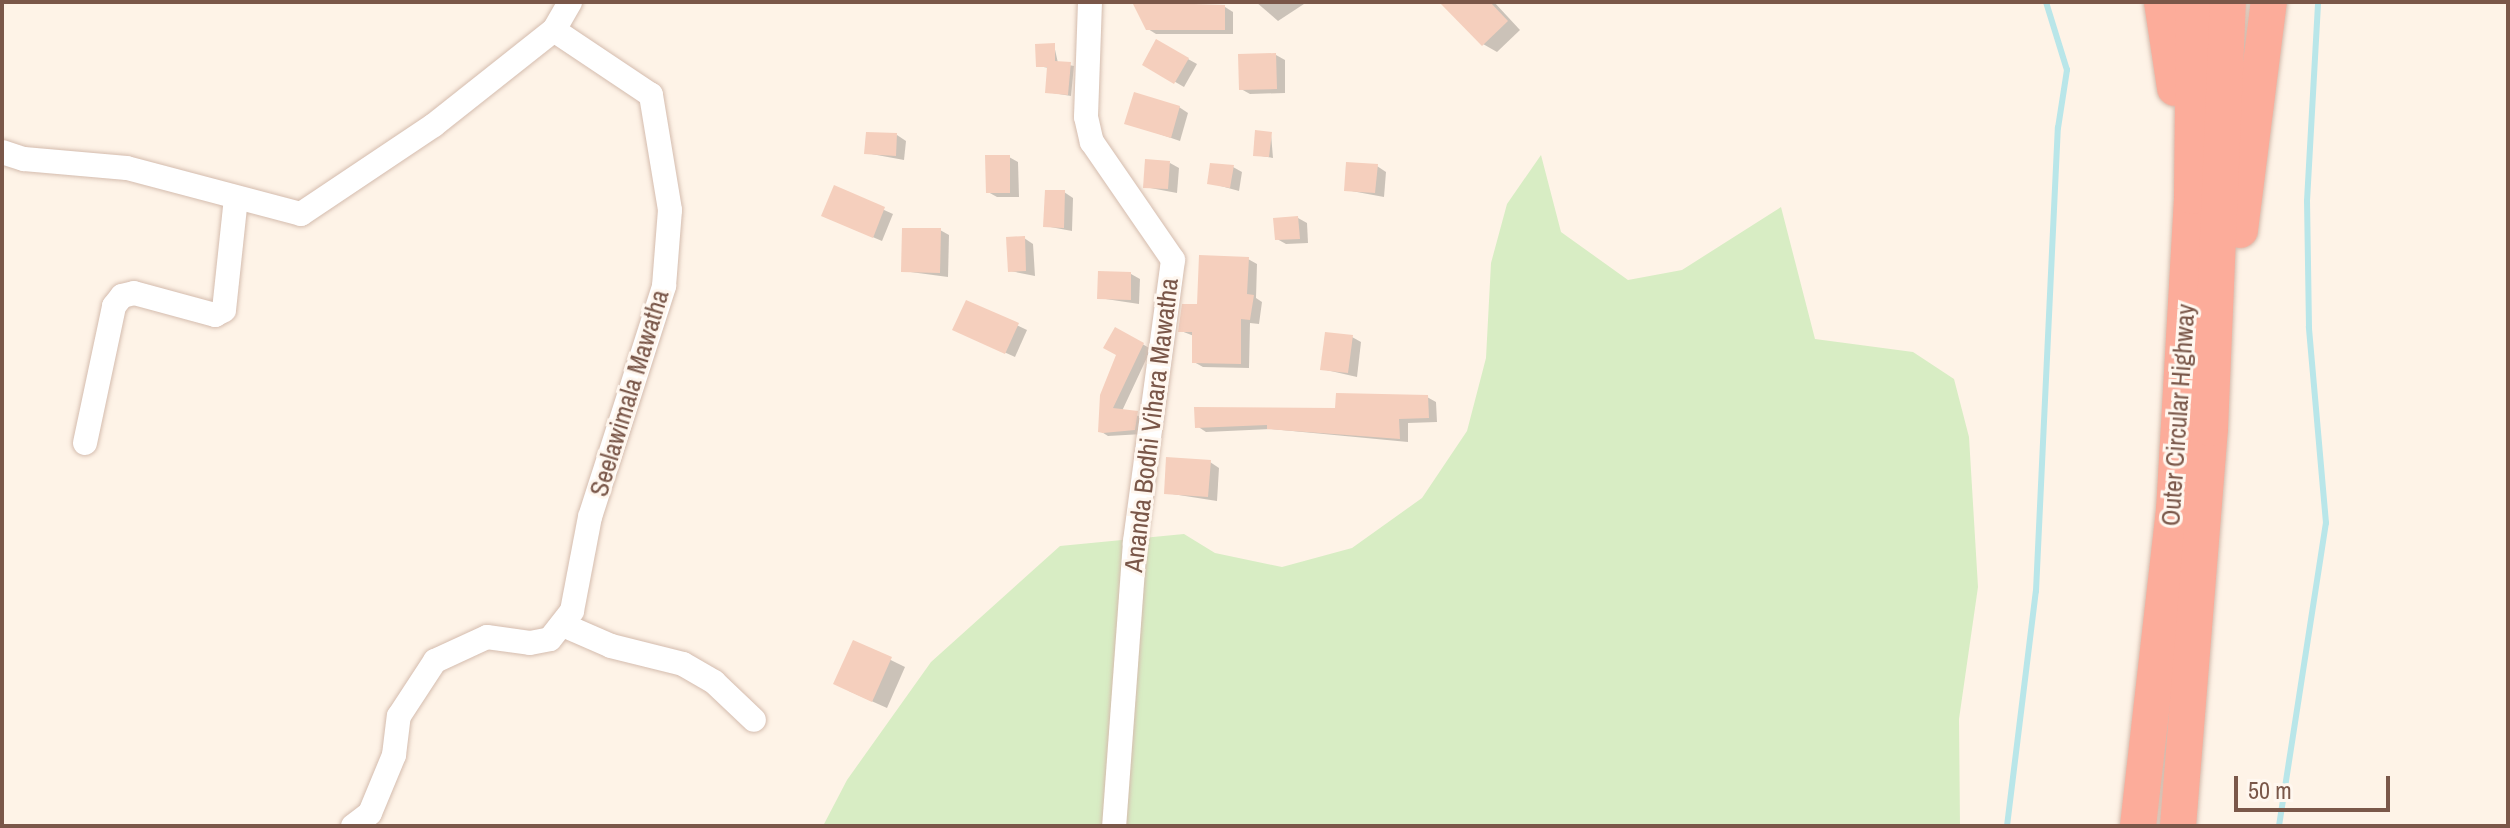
<!DOCTYPE html>
<style>
body{margin:0}
#map{position:relative;width:2510px;height:828px;overflow:hidden;background:#fef3e7;font-family:"Archivo Narrow",sans-serif}
div>[style]{position:absolute}
.green>*{inset:0;background:#d8edc4}
.shadow>*{inset:0;background:#0003}
.stream>*{height:6px;margin:-3px;padding:0 3px;transform-origin:3px;border-radius:3px;background:#b9e6e9}
.building>*{inset:0;background:#f5cfbd}
.roads{filter:drop-shadow(0 0 2px #d4bcae) drop-shadow(0 0 2px #d4bcae)}
.minor>*{height:24px;margin:-12px;padding:0 12px;transform-origin:12px;border-radius:12px;background:#fff}
.highway>*{height:36px;margin:-18px;padding:0 18px;transform-origin:18px;border-radius:18px;background:#fcac9a}
span{translate:-50% -50%;white-space:nowrap;text-align:center;line-height:1.15;-webkit-text-stroke:6px #fff7ef;paint-order:stroke}
.street-label{font-size:26px;color:#7a5749}
.frame{position:absolute;inset:0;border:4px solid #7a5749;pointer-events:none}
.scale{position:absolute;left:2234px;top:776px;width:156px;height:36px;box-sizing:border-box;border:4px solid #7a5749;border-top:0;padding-left:10px;font-size:24px;line-height:28px;white-space:nowrap;color:#7a5749;-webkit-text-stroke:6px #fff7ef;paint-order:stroke}
</style>
<div id="map">
<div class="green">
<div style="clip-path:polygon(1541px 155px,1561px 232px,1628px 280px,1682px 270px,1781px 207px,1815px 339px,1913px 352px,1954px 379px,1969px 437px,1978px 587px,1959px 719px,1960px 826px,823px 826px,847px 780px,931px 662px,1060px 546px,1184px 534px,1215px 553px,1282px 567px,1352px 548px,1422px 498px,1467px 431px,1486px 358px,1491px 263px,1507px 204px)"></div>
</div>
<div class="shadow">
<div style="clip-path:polygon(1147px 2px,1225px 7px,1233px 12px,1233px 34px,1156px 34px,1148px 29px,1137px 7px)"></div>
<div style="clip-path:polygon(1256px 2px,1307px 2px,1278px 21px)"></div>
<div style="clip-path:polygon(1447px 2px,1494px 2px,1520px 30px,1497px 52px,1483px 44px)"></div>
<div style="clip-path:polygon(1157px 42px,1197px 64px,1184px 87px,1144px 64px)"></div>
<div style="clip-path:polygon(1054px 45px,1058px 63px,1074px 66px,1071px 96px,1047px 92px,1049px 68px,1038px 66px)"></div>
<div style="clip-path:polygon(1276px 55px,1285px 60px,1285px 93px,1250px 94px,1241px 89px)"></div>
<div style="clip-path:polygon(1179px 107px,1188px 113px,1180px 141px,1127px 123px)"></div>
<div style="clip-path:polygon(1271px 134px,1273px 158px,1255px 155px)"></div>
<div style="clip-path:polygon(897px 135px,906px 141px,904px 160px,866px 153px)"></div>
<div style="clip-path:polygon(1009px 157px,1018px 162px,1019px 197px,997px 197px,988px 192px)"></div>
<div style="clip-path:polygon(1170px 163px,1179px 168px,1177px 193px,1145px 187px)"></div>
<div style="clip-path:polygon(1377px 166px,1386px 172px,1384px 197px,1346px 190px)"></div>
<div style="clip-path:polygon(1233px 167px,1242px 172px,1239px 191px,1210px 183px)"></div>
<div style="clip-path:polygon(835px 188px,893px 214px,882px 241px,823px 216px)"></div>
<div style="clip-path:polygon(1064px 192px,1073px 198px,1072px 231px,1045px 226px)"></div>
<div style="clip-path:polygon(1298px 218px,1307px 223px,1308px 243px,1286px 244px,1277px 239px)"></div>
<div style="clip-path:polygon(940px 230px,949px 235px,948px 277px,903px 271px)"></div>
<div style="clip-path:polygon(1024px 238px,1033px 244px,1035px 276px,1010px 271px)"></div>
<div style="clip-path:polygon(1248px 259px,1257px 264px,1256px 298px,1262px 302px,1259px 324px,1250px 323px,1249px 368px,1203px 367px,1194px 362px,1194px 336px,1181px 331px,1199px 306px)"></div>
<div style="clip-path:polygon(1131px 274px,1140px 279px,1139px 304px,1099px 298px)"></div>
<div style="clip-path:polygon(967px 302px,1027px 330px,1015px 357px,964px 334px)"></div>
<div style="clip-path:polygon(1116px 329px,1151px 349px,1122px 411px,1145px 418px,1143px 434px,1108px 436px,1100px 431px,1118px 354px)"></div>
<div style="clip-path:polygon(1352px 337px,1361px 342px,1357px 377px,1322px 369px)"></div>
<div style="clip-path:polygon(1427px 397px,1436px 402px,1437px 422px,1408px 423px,1408px 442px,1271px 429px,1206px 432px,1197px 426px)"></div>
<div style="clip-path:polygon(1210px 462px,1219px 468px,1217px 501px,1166px 493px)"></div>
<div style="clip-path:polygon(854px 642px,905px 667px,887px 708px,849px 691px)"></div>
</div>
<div class="stream">
<div style="left:2007px;top:826px;width:237px;rotate:-83deg"></div>
<div style="left:2036px;top:591px;width:464px;rotate:-87.3deg"></div>
<div style="left:2058px;top:128px;width:59px;rotate:-81.2deg"></div>
<div style="left:2067px;top:70px;width:71px;rotate:-107.2deg"></div>
<div style="left:2279px;top:826px;width:307px;rotate:-81.2deg"></div>
<div style="left:2326px;top:523px;width:197px;rotate:-95deg"></div>
<div style="left:2309px;top:327px;width:126px;rotate:-90.9deg"></div>
<div style="left:2307px;top:201px;width:199px;rotate:-86.8deg"></div>
</div>
<div class="building">
<div style="clip-path:polygon(1132px 2px,1225px 5px,1225px 30px,1146px 30px)"></div>
<div style="clip-path:polygon(1439px 2px,1490px 2px,1508px 21px,1482px 46px)"></div>
<div style="clip-path:polygon(1156px 39px,1189px 58px,1174px 84px,1142px 65px)"></div>
<div style="clip-path:polygon(1055px 43px,1055px 61px,1071px 62px,1068px 95px,1045px 93px,1047px 67px,1036px 67px,1035px 44px)"></div>
<div style="clip-path:polygon(1276px 53px,1277px 89px,1239px 90px,1238px 54px)"></div>
<div style="clip-path:polygon(1134px 92px,1180px 106px,1171px 138px,1124px 124px)"></div>
<div style="clip-path:polygon(1255px 130px,1272px 132px,1269px 157px,1253px 156px)"></div>
<div style="clip-path:polygon(866px 132px,897px 133px,896px 156px,864px 154px)"></div>
<div style="clip-path:polygon(985px 155px,1010px 155px,1010px 193px,986px 193px)"></div>
<div style="clip-path:polygon(1145px 159px,1170px 161px,1168px 189px,1143px 188px)"></div>
<div style="clip-path:polygon(1346px 162px,1378px 164px,1375px 193px,1344px 191px)"></div>
<div style="clip-path:polygon(1210px 163px,1234px 165px,1230px 188px,1207px 184px)"></div>
<div style="clip-path:polygon(834px 185px,885px 207px,873px 238px,821px 216px)"></div>
<div style="clip-path:polygon(1045px 190px,1065px 190px,1064px 228px,1043px 227px)"></div>
<div style="clip-path:polygon(1298px 216px,1300px 239px,1275px 240px,1273px 218px)"></div>
<div style="clip-path:polygon(902px 228px,941px 228px,940px 273px,901px 272px)"></div>
<div style="clip-path:polygon(1025px 236px,1026px 271px,1008px 272px,1006px 237px)"></div>
<div style="clip-path:polygon(1199px 255px,1249px 257px,1247px 294px,1254px 295px,1250px 320px,1241px 319px,1241px 364px,1192px 363px,1192px 332px,1178px 332px,1182px 304px,1197px 304px)"></div>
<div style="clip-path:polygon(1098px 271px,1131px 272px,1131px 300px,1097px 299px)"></div>
<div style="clip-path:polygon(966px 300px,1019px 323px,1005px 354px,952px 330px)"></div>
<div style="clip-path:polygon(1115px 327px,1144px 343px,1113px 408px,1138px 411px,1135px 430px,1103px 433px,1098px 432px,1100px 395px,1116px 355px,1103px 348px)"></div>
<div style="clip-path:polygon(1325px 332px,1353px 335px,1348px 373px,1320px 370px)"></div>
<div style="clip-path:polygon(1336px 393px,1428px 395px,1429px 418px,1399px 419px,1400px 439px,1267px 429px,1267px 425px,1195px 428px,1194px 407px,1335px 408px)"></div>
<div style="clip-path:polygon(1166px 457px,1211px 460px,1208px 497px,1164px 494px)"></div>
<div style="clip-path:polygon(853px 640px,892px 657px,872px 702px,833px 684px)"></div>
</div>
<div class="roads">
<div class="minor">
<div style="left:1090px;top:2px;width:115px;rotate:92deg"></div>
<div style="left:1086px;top:117px;width:26px;rotate:77deg"></div>
<div style="left:1092px;top:142px;width:143px;rotate:55.5deg"></div>
<div style="left:1173px;top:260px;width:285px;rotate:97.7deg"></div>
<div style="left:1135px;top:542px;width:285px;rotate:94.2deg"></div>
<div style="left:2px;top:152px;width:23px;rotate:18deg"></div>
<div style="left:24px;top:159px;width:103px;rotate:5deg"></div>
<div style="left:127px;top:168px;width:180px;rotate:14.8deg"></div>
<div style="left:301px;top:214px;width:160px;rotate:-33.8deg"></div>
<div style="left:434px;top:125px;width:153px;rotate:-38.4deg"></div>
<div style="left:85px;top:443px;width:140px;rotate:-78deg"></div>
<div style="left:114px;top:306px;width:13px;rotate:-51deg"></div>
<div style="left:122px;top:296px;width:12px;rotate:-14deg"></div>
<div style="left:134px;top:293px;width:84px;rotate:15.2deg"></div>
<div style="left:215px;top:315px;width:10px;rotate:-29deg"></div>
<div style="left:224px;top:310px;width:113px;rotate:-83.9deg"></div>
<div style="left:563px;top:625px;width:52px;rotate:23.6deg"></div>
<div style="left:611px;top:646px;width:74px;rotate:14deg"></div>
<div style="left:683px;top:664px;width:36px;rotate:30deg"></div>
<div style="left:714px;top:682px;width:55px;rotate:43.5deg"></div>
<div style="left:353px;top:826px;width:21px;rotate:-37deg"></div>
<div style="left:370px;top:813px;width:63px;rotate:-67.5deg"></div>
<div style="left:394px;top:755px;width:39px;rotate:-83deg"></div>
<div style="left:399px;top:716px;width:66px;rotate:-56.8deg"></div>
<div style="left:435px;top:661px;width:57px;rotate:-24.8deg"></div>
<div style="left:487px;top:637px;width:43px;rotate:7.9deg"></div>
<div style="left:530px;top:643px;width:20px;rotate:-11deg"></div>
<div style="left:550px;top:639px;width:36px;rotate:-52deg"></div>
<div style="left:572px;top:611px;width:96px;rotate:-79.2deg"></div>
<div style="left:590px;top:517px;width:243px;rotate:-72.2deg"></div>
<div style="left:664px;top:286px;width:76px;rotate:-85.5deg"></div>
<div style="left:670px;top:210px;width:117px;rotate:-99.4deg"></div>
<div style="left:651px;top:95px;width:117px;rotate:-146.2deg"></div>
<div style="left:554px;top:30px;width:32px;rotate:-60deg"></div>
</div>
<div class="highway">
<div style="left:2162px;top:2px;width:87px;rotate:81.4deg"></div>
<div style="left:2240px;top:230px;width:230px;rotate:-82.8deg"></div>
<div style="left:2138px;top:826px;width:317px;rotate:-83.5deg"></div>
<div style="left:2174px;top:511px;width:316px;rotate:-86.7deg"></div>
<div style="left:2192px;top:196px;width:194px;rotate:-89.4deg"></div>
<div style="left:2178px;top:826px;width:399px;rotate:-85.4deg"></div>
<div style="left:2210px;top:428px;width:426px;rotate:-87.6deg"></div>
</div>
</div>
<div class="street-label">
<span style="left:629px;top:393px;rotate:-73deg">Seelawimala Mawatha</span>
<span style="left:2178px;top:415px;rotate:-86deg">Outer Circular Highway</span>
<span style="left:1151px;top:425px;rotate:-83deg">Ananda Bodhi Vihara Mawatha</span>
</div>
<div class="frame"></div>
<div class="scale">50 m</div>
</div>
